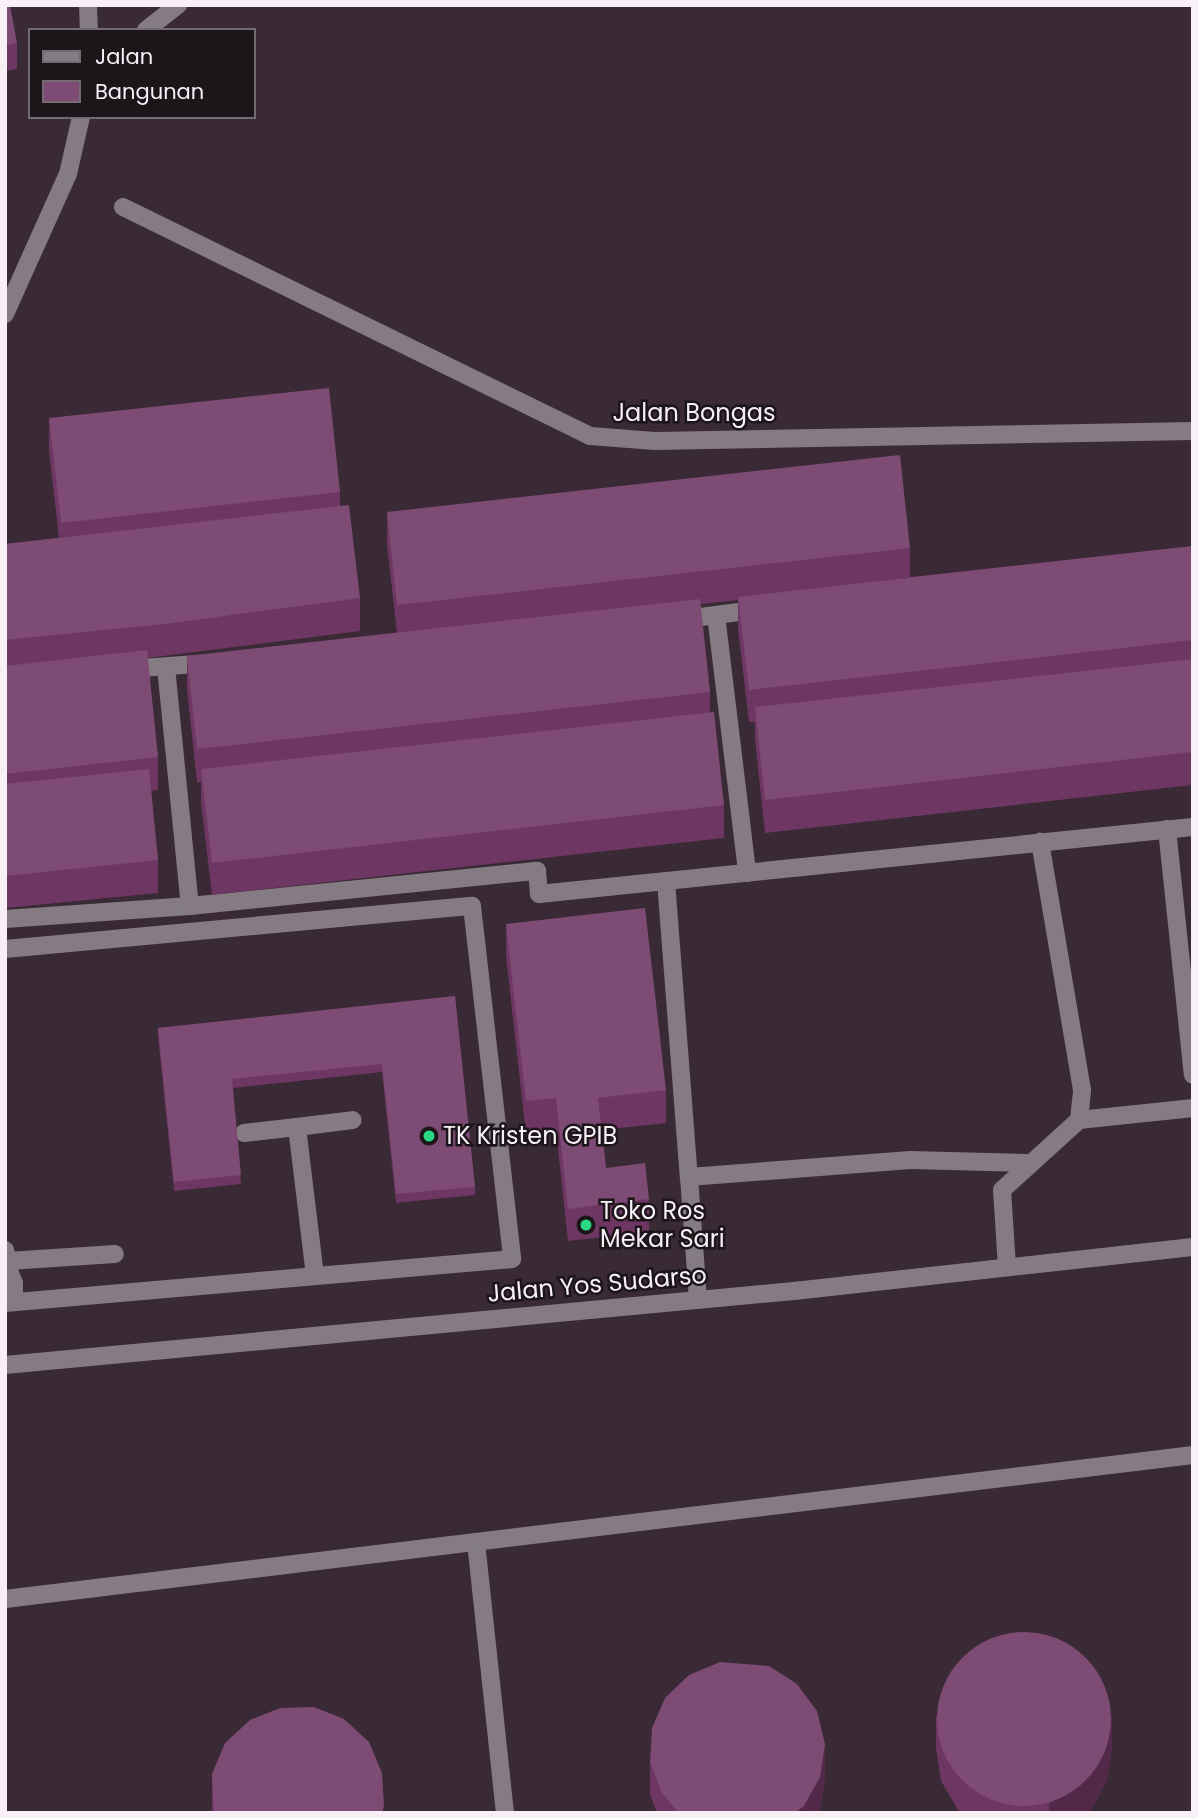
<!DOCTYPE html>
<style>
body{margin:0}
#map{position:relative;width:1198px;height:1818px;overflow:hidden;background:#392a35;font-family:Poppins,sans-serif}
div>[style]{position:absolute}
.minor>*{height:18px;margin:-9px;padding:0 9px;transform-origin:9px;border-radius:9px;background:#847c82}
.wall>*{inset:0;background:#6e3763}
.shaded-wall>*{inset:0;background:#53294a}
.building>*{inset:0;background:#7d4b73}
.round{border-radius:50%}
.dots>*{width:19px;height:19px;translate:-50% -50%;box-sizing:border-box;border:4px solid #1c151a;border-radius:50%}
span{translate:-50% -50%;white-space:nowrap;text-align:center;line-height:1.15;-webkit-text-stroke:5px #1c151a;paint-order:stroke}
.street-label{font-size:24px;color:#f9eff6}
.poi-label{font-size:24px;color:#f9eff6}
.left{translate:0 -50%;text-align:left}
.frame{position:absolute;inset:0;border:7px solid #f9eff6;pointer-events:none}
.legend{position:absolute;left:28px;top:28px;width:228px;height:91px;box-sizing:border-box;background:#1c151a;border:2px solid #746c72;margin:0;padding:9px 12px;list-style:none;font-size:21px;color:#f9eff6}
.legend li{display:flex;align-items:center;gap:14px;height:35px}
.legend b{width:35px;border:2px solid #746c72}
</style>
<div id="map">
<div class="minor">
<div style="left:88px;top:5px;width:25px;rotate:88deg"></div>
<div style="left:146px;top:30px;width:41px;rotate:-38deg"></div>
<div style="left:123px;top:207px;width:520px;rotate:26.12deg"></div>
<div style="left:590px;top:436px;width:65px;rotate:4.4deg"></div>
<div style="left:655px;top:441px;width:538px;rotate:-1.06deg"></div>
<div style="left:5px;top:314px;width:154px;rotate:-65.8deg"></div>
<div style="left:68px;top:174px;width:58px;rotate:-77.2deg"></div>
<div style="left:716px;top:615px;width:260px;rotate:83.1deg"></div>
<div style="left:678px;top:620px;width:84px;rotate:-7.5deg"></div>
<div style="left:166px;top:667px;width:240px;rotate:84.3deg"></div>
<div style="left:127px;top:669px;width:84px;rotate:-4.1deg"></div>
<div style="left:1167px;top:829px;width:247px;rotate:84deg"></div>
<div style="left:666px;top:881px;width:297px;rotate:85.6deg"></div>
<div style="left:689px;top:1177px;width:222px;rotate:-4.4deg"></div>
<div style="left:910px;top:1160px;width:116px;rotate:1.5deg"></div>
<div style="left:5px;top:919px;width:185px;rotate:-4deg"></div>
<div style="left:190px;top:906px;width:349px;rotate:-5.8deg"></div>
<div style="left:537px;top:871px;width:23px;rotate:85deg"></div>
<div style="left:539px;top:894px;width:657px;rotate:-5.85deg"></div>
<div style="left:5px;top:949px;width:469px;rotate:-5.3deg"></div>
<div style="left:472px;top:906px;width:355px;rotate:83.5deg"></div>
<div style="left:512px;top:1259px;width:509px;rotate:175.04deg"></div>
<div style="left:1079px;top:1120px;width:115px;rotate:-6deg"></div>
<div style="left:297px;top:1127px;width:56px;rotate:-7.1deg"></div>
<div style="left:244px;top:1133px;width:53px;rotate:-6.5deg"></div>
<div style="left:297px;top:1127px;width:150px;rotate:83.1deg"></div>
<div style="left:689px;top:1177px;width:123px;rotate:85.8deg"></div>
<div style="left:5px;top:1250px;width:11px;rotate:75deg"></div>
<div style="left:8px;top:1261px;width:107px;rotate:-3.7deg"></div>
<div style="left:5px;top:1261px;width:24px;rotate:68deg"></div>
<div style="left:14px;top:1283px;width:19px;rotate:90deg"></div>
<div style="left:1007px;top:1267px;width:77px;rotate:-93.7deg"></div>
<div style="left:1002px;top:1190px;width:104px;rotate:-42.3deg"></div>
<div style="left:1079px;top:1120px;width:30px;rotate:-84deg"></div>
<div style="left:1082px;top:1090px;width:252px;rotate:-99.6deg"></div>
<div style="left:5px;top:1365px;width:792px;rotate:-5.36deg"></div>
<div style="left:794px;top:1291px;width:401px;rotate:-6.3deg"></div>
<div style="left:476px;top:1542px;width:273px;rotate:83.9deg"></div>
<div style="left:5px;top:1599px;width:1197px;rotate:-6.91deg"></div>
</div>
<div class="wall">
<div style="clip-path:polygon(5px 5px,17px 43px,17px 69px,5px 71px)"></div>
<div style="clip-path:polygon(49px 418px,340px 492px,340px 506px,360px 598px,360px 631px,147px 658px,158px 757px,158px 790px,151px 791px,158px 860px,158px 893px,5px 908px,5px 544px,59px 538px,49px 451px)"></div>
<div style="clip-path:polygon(387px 512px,910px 548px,910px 577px,1193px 546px,1193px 785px,765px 833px,755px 740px,755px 722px,749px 722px,738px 629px,738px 600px,700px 604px,710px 692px,710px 713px,724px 805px,724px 838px,212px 895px,201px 802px,201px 782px,197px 782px,187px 689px,187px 656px,397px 633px,387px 545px)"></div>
<div style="clip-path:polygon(506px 924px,666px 1090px,666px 1123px,602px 1130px,606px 1168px,649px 1199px,649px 1232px,568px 1241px,556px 1131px,526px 1134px,506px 956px)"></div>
<div style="clip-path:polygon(455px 996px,475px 1187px,475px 1195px,396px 1203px,382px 1072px,233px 1088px,241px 1184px,174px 1191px,158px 1036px,158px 1028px)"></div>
<div style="clip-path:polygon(936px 1715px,1112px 1747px,1107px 1780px,1091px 1810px,1086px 1813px,961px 1813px,958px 1810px,941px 1781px,936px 1748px)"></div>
<div style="clip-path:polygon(650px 1762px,825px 1777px,820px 1809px,819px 1813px,657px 1813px,650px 1794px)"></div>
<div style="clip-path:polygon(212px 1774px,384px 1813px,212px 1813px)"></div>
</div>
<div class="shaded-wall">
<div style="clip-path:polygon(1112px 1714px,1112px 1747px,1107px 1780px,1091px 1810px,1086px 1813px,1049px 1813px,1049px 1804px)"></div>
<div style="clip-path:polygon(825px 1744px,825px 1777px,820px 1809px,819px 1813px,795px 1813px)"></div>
</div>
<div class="building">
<div style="clip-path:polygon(5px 5px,10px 5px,17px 43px,5px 45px)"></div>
<div style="clip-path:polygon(329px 388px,340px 492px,61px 523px,49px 418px)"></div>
<div style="clip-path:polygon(900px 455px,910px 548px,397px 605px,387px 512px)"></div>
<div style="clip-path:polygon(349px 505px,360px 598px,164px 624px,5px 640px,5px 544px)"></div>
<div style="clip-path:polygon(1193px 546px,1193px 640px,749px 690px,738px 597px)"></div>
<div style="clip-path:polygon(700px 599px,710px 692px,197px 749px,187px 656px)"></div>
<div style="clip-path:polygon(147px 650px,158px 757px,5px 774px,5px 666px)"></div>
<div style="clip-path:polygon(1193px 659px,1193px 752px,765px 800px,755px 707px)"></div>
<div style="clip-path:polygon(714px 712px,724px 805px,212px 863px,201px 769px)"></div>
<div style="clip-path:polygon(149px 769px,158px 860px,5px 876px,5px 784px)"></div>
<div style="clip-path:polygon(645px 908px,666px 1090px,598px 1098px,606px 1168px,645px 1163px,649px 1199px,568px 1209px,556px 1098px,526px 1101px,506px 924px)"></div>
<div style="clip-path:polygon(455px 996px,475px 1187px,396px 1194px,382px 1064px,232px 1079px,241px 1175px,174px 1182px,158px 1028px)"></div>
<div class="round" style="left:937px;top:1632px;width:174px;height:174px"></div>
<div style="clip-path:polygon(720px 1662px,769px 1666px,797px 1684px,817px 1711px,825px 1744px,820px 1777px,804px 1806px,795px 1813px,679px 1813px,662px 1793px,650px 1762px,652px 1728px,665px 1698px,689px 1675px)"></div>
<div style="clip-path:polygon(314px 1707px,344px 1719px,369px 1742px,382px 1773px,384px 1806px,382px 1813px,214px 1813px,212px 1774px,225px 1743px,250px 1720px,280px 1708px)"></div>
</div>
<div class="dots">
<div style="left:429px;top:1136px;background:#2ad884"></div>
<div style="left:586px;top:1225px;background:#2ad884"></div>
</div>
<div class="street-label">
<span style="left:694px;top:413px">Jalan Bongas</span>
<span style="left:597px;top:1284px;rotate:-5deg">Jalan Yos Sudarso</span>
</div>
<div class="poi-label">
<span class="left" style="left:443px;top:1136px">TK Kristen GPIB</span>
<span class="left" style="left:600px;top:1225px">Toko Ros<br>Mekar Sari</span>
</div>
<div class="frame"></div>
<ul class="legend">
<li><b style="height:9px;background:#847c82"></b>Jalan</li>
<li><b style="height:19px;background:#7d4b73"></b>Bangunan</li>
</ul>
</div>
